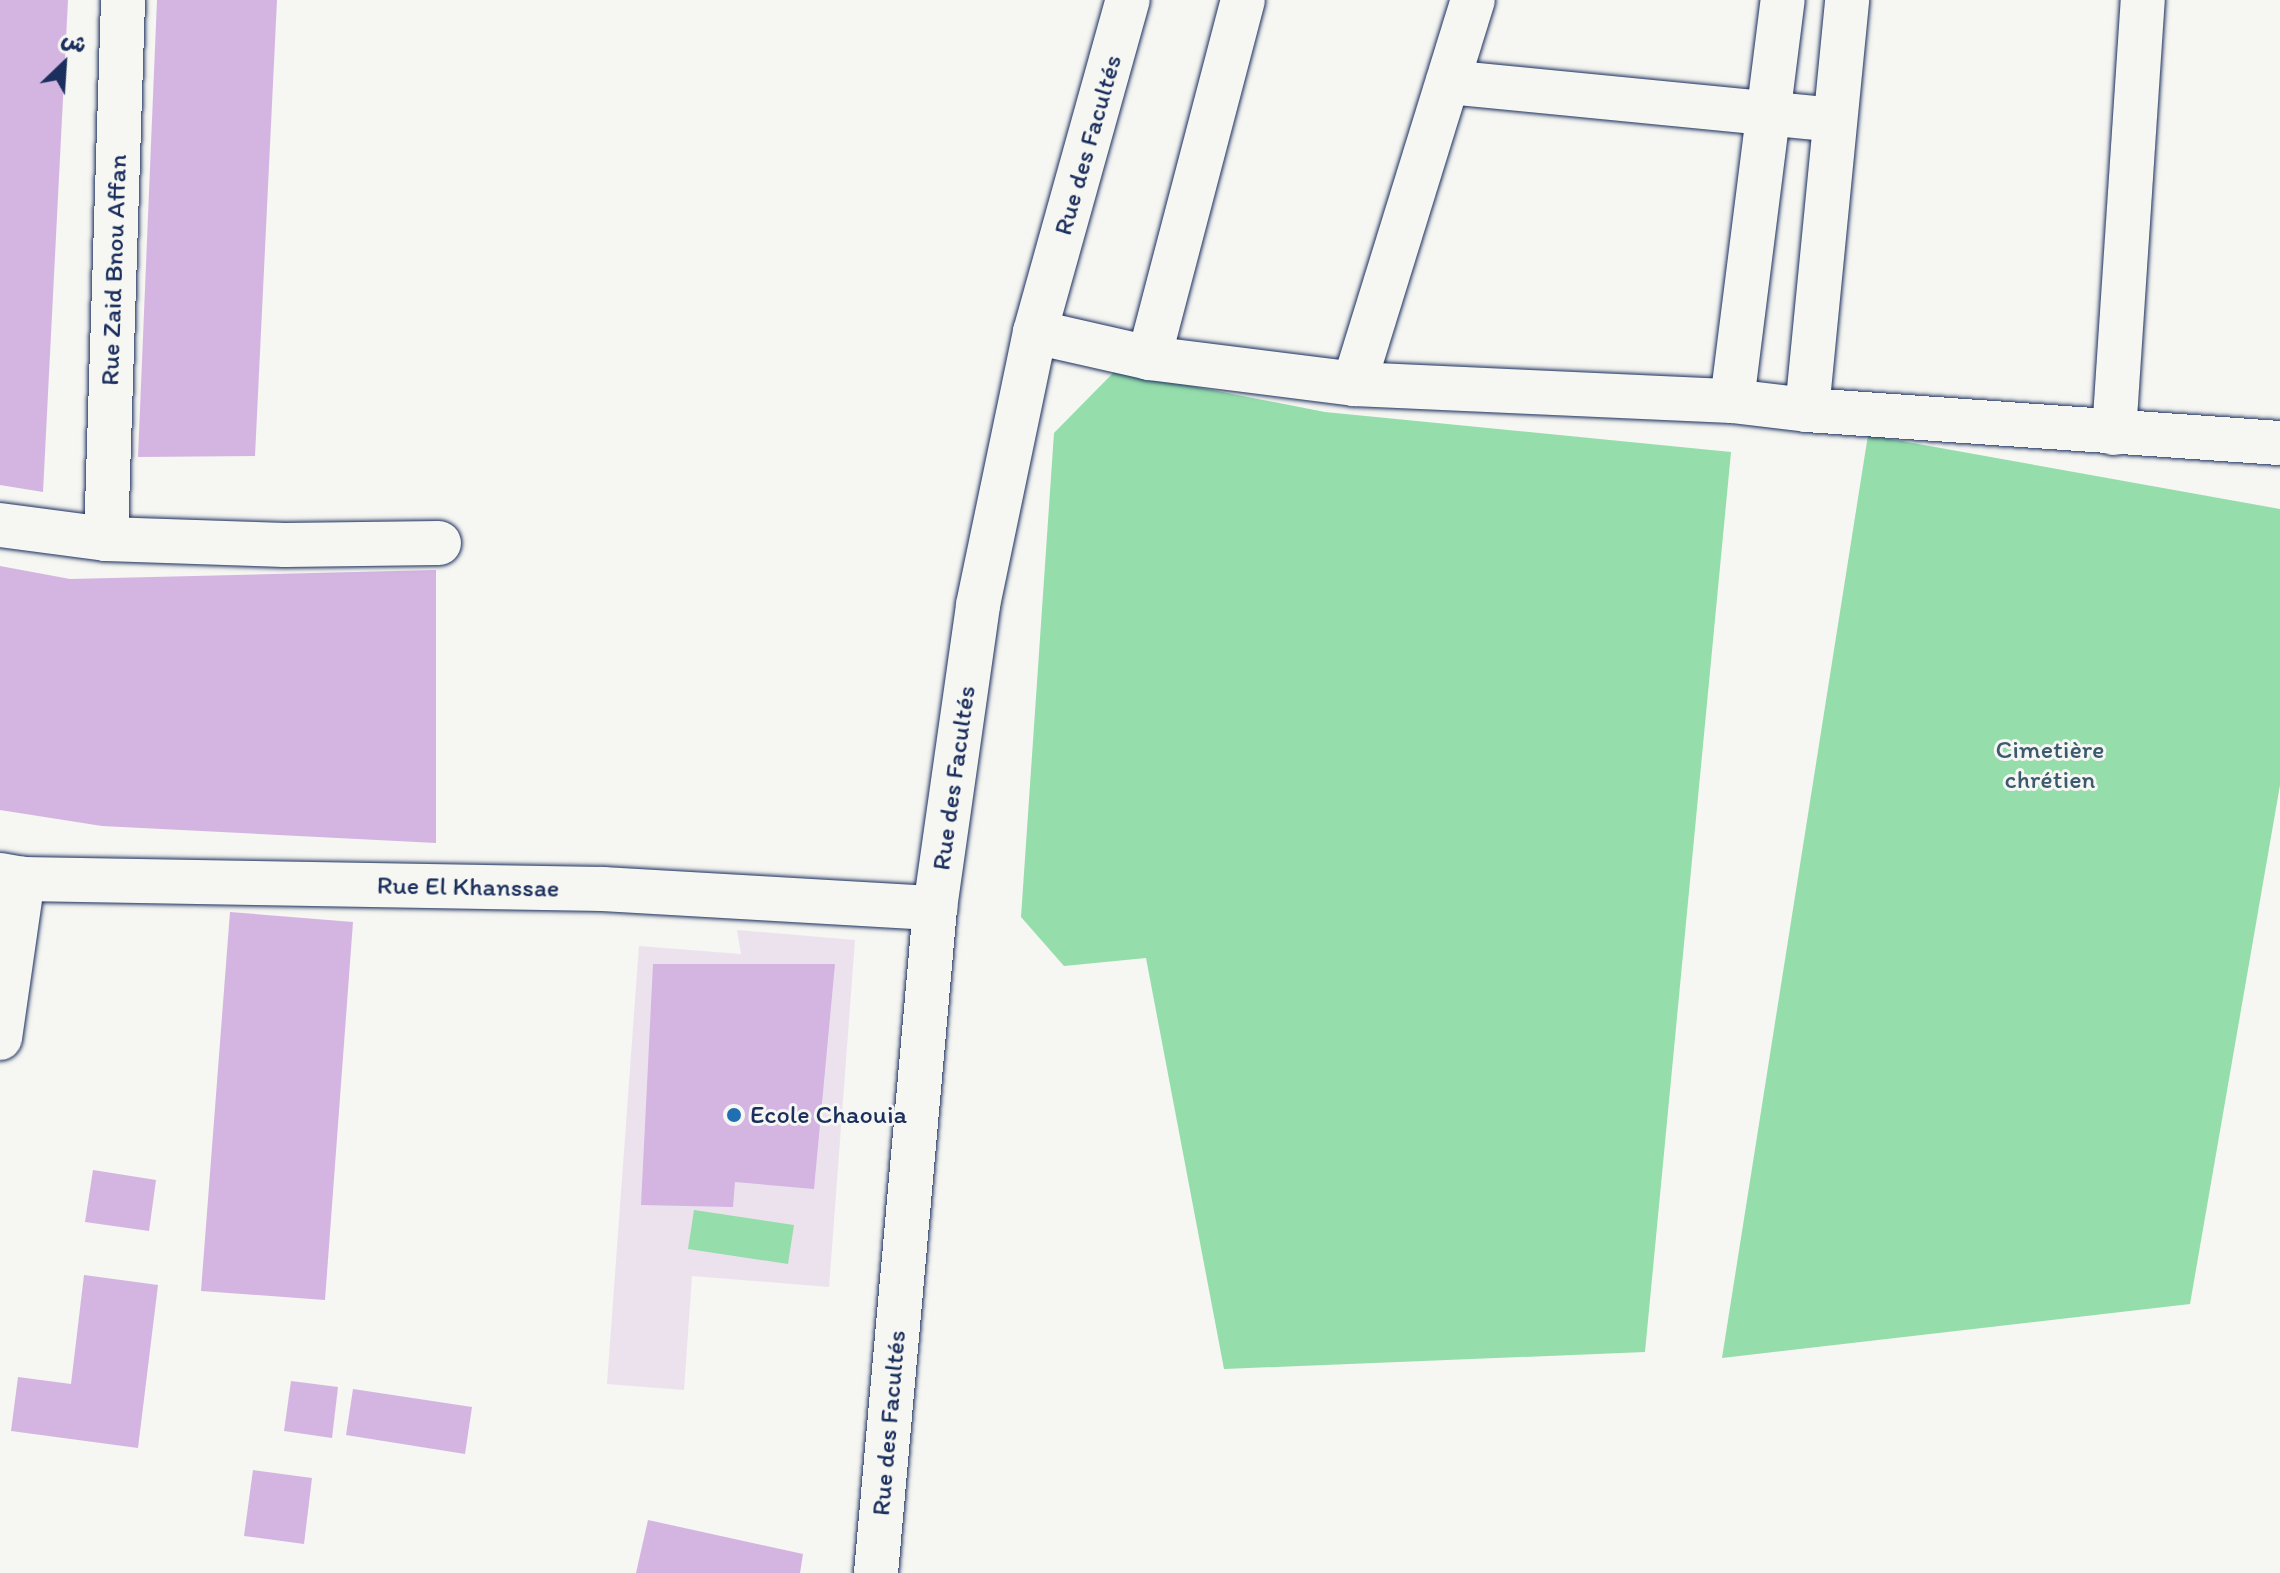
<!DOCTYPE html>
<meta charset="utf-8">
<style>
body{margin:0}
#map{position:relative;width:2280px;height:1573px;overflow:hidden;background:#f6f6f2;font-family:Itim,"Playpen Sans Arabic",sans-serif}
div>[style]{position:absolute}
.built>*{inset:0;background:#ece2ed}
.green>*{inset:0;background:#95ddab}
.building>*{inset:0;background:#d4b5e1}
.roads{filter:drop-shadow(0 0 2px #1b2f5e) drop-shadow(0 0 2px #1b2f5e)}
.minor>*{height:44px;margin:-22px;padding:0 22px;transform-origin:22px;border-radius:22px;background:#f6f6f2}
.dots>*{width:22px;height:22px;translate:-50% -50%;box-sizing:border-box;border:4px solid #f6f6f2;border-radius:50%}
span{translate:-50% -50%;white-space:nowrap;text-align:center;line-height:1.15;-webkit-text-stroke:6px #f6f6f2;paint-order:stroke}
.street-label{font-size:26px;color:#1b2f5e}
.park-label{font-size:26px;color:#3a5a71}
.poi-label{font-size:26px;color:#1b2f5e}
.left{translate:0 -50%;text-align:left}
.north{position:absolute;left:24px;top:24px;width:80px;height:80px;-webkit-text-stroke:6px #f6f6f2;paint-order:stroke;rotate:25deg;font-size:22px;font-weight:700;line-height:32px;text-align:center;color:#1b2f5e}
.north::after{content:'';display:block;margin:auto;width:28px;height:36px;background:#1b2f5e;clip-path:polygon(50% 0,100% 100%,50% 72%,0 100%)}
</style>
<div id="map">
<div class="built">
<div style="clip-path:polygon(737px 930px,855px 940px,829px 1287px,692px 1276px,684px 1390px,607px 1384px,639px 946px,741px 954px)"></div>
</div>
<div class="green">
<div style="clip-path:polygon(1115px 371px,1325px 412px,1731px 452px,1645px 1352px,1224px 1369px,1146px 958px,1064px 966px,1021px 917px,1054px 433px)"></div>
<div style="clip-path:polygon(1868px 435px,2280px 509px,2280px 785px,2190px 1304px,1722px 1358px)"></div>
<div style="clip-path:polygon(694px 1210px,794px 1225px,788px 1264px,688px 1249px)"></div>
</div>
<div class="building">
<div style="clip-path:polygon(0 0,68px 0,43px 492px,0 485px)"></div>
<div style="clip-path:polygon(157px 0,277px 0,255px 456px,138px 457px)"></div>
<div style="clip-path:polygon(0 566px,70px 579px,436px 570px,436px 843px,102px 826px,0 810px)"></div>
<div style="clip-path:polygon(230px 912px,353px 922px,325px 1300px,201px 1291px)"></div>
<div style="clip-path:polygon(653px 964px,835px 964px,814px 1189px,735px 1182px,733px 1207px,641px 1205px)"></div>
<div style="clip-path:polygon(93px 1170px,156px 1180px,149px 1231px,85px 1222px)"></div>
<div style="clip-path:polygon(84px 1275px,158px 1285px,138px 1448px,11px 1431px,18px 1377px,71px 1384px)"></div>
<div style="clip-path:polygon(291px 1381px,338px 1387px,332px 1438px,284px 1431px)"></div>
<div style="clip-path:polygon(353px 1389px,472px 1407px,465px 1454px,346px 1435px)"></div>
<div style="clip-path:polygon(253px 1470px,312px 1478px,304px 1544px,244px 1536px)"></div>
<div style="clip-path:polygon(648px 1520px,803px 1554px,800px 1573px,636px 1573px)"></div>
</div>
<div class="roads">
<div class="minor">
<div style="left:1448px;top:82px;width:387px;rotate:5.6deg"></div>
<div style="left:1035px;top:332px;width:117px;rotate:12.8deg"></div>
<div style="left:1149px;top:358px;width:207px;rotate:7.2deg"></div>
<div style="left:1354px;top:384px;width:378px;rotate:2.6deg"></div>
<div style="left:1732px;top:401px;width:76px;rotate:6.8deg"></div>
<div style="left:1807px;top:410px;width:474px;rotate:4deg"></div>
<div style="left:1149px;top:358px;width:370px;rotate:-75.3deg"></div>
<div style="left:1354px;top:384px;width:402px;rotate:-72.8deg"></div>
<div style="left:1732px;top:401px;width:404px;rotate:-82.8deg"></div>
<div style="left:1807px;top:410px;width:412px;rotate:-84.4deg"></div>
<div style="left:2114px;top:433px;width:434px;rotate:-86.2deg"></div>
<div style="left:0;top:525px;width:107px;rotate:7.5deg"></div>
<div style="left:106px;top:539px;width:179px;rotate:1.9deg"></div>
<div style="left:285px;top:545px;width:154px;rotate:-0.7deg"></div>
<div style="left:106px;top:539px;width:539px;rotate:-88.19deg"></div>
<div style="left:0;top:875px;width:23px;rotate:10deg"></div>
<div style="left:23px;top:879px;width:580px;rotate:0.99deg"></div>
<div style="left:603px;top:889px;width:333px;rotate:3.3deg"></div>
<div style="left:0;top:1038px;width:161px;rotate:-81.8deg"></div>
<div style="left:876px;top:1573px;width:668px;rotate:-84.93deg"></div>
<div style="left:935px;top:908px;width:306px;rotate:-81.9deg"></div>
<div style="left:978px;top:605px;width:279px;rotate:-78.2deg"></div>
<div style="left:1035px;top:332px;width:345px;rotate:-74.4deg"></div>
</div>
</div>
<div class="dots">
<div style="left:734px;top:1115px;background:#1f6fb2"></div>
</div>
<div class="street-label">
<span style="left:1088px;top:145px;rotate:-74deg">Rue des Facultés</span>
<span style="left:114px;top:270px;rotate:-88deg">Rue Zaid Bnou Affan</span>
<span style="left:954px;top:778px;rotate:-82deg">Rue des Facultés</span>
<span style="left:468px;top:887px;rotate:1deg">Rue El Khanssae</span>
<span style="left:889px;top:1423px;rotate:-85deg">Rue des Facultés</span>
</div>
<div class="park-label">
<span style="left:2050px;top:765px">Cimetière<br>chrétien</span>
</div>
<div class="poi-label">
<span class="left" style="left:750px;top:1115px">Ecole Chaouia</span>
</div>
<div class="north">ش</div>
</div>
